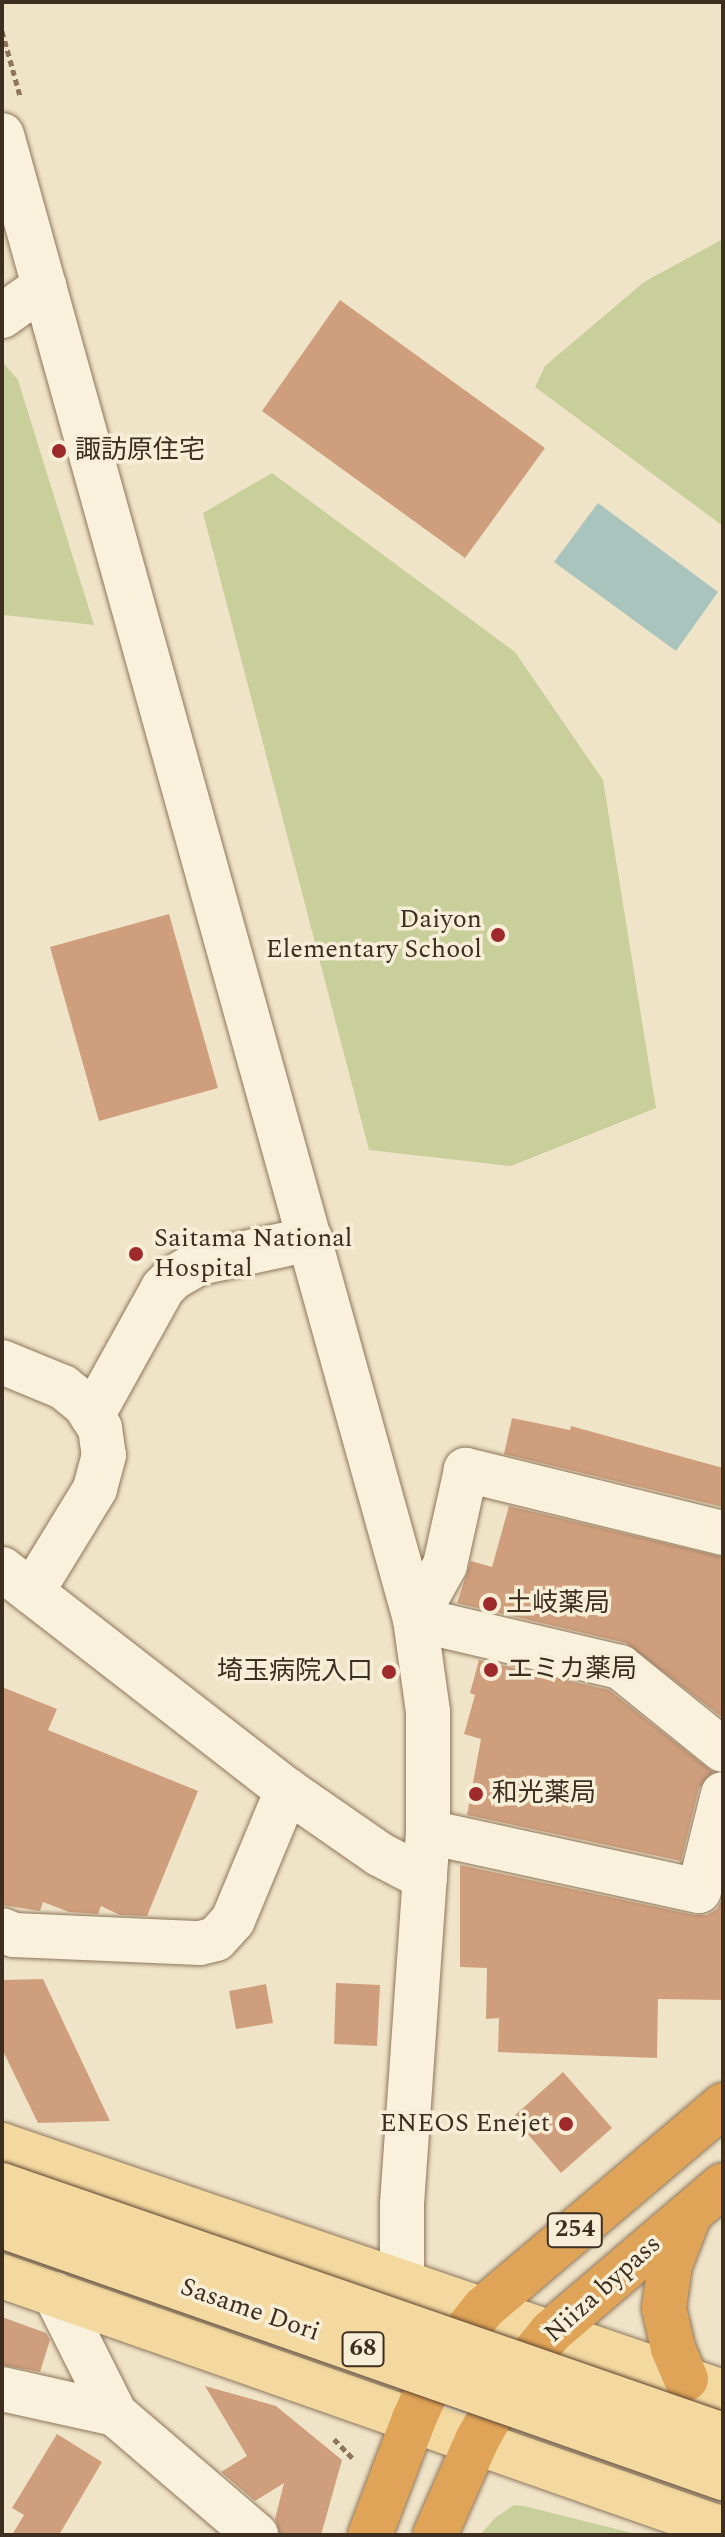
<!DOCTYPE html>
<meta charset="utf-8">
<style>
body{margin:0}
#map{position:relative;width:725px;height:2537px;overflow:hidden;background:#f0e4c8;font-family:Spectral,"Noto Sans JP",serif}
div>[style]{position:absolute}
.green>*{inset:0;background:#c9cf9b}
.water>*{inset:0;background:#a9c4bc}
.building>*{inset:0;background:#cf9f7d}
.path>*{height:5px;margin-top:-2.5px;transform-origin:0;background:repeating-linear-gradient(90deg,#8d765c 0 6px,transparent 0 10px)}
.roads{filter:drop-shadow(0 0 2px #8d765c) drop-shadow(0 0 2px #8d765c)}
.minor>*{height:44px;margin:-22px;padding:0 22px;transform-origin:22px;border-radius:22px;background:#faf1dc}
.major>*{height:44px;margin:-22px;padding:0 22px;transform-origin:22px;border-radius:22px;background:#f3d9a0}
.highway>*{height:44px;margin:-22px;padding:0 22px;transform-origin:22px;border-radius:22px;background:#e0a458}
.bridges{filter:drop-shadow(0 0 2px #5b4430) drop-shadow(0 0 2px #5b4430)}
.major-bridge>*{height:44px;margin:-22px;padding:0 22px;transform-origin:22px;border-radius:22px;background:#f3d9a0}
.dots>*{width:22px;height:22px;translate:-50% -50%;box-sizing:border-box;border:4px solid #f7eed8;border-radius:50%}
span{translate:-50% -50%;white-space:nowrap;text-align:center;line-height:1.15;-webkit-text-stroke:7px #f7eed8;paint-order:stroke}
.shield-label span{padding:2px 6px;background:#f7eed8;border:2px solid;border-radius:6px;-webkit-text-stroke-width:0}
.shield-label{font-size:24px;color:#3d2e20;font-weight:700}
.poi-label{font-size:26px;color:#3d2e20}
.left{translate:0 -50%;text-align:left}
.right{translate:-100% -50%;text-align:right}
.street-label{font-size:26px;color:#3d2e20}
.frame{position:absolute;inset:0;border:4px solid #3d2e20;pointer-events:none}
</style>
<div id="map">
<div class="green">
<div style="clip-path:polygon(723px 239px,723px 526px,535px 387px,545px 366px,644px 282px)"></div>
<div style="clip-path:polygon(2px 361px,18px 380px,94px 625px,4px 615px)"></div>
<div style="clip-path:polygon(272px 473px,515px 652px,603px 780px,656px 1108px,511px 1166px,369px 1150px,203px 513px)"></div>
<div style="clip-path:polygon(514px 2505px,524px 2506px,640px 2535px,480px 2535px,495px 2518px)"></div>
</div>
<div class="water">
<div style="clip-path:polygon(598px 503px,718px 592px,676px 651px,554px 562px)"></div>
</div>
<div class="building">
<div style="clip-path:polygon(340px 300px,545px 448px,465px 558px,262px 411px)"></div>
<div style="clip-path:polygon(169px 914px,218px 1088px,99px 1121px,50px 947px)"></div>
<div style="clip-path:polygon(512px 1418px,570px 1430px,571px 1426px,723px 1468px,723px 1507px,504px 1454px)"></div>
<div style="clip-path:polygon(509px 1506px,723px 1557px,723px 1718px,626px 1643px,457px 1603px,471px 1561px,492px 1567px)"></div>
<div style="clip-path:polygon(479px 1660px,609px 1690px,713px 1772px,699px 1788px,681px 1861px,467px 1815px,481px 1739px,464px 1734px,475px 1695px,470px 1693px)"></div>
<div style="clip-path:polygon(2px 1687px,57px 1709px,48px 1730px,198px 1791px,147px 1916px,120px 1915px,101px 1906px,98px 1914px,69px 1912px,43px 1902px,40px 1911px,2px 1905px)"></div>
<div style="clip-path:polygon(460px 1865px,694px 1915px,707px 1915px,717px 1909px,723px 1898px,723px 2000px,658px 1999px,657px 2058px,498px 2052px,499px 2018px,486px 2019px,487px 1968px,460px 1967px)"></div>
<div style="clip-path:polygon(43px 1979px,110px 2121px,38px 2123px,2px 2049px,2px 1980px)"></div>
<div style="clip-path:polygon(336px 1983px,380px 1985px,377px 2046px,334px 2044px)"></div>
<div style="clip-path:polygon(266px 1984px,273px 2023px,236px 2029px,229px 1991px)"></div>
<div style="clip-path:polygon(563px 2072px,612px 2128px,561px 2173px,513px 2117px)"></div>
<div style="clip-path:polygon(2px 2317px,46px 2333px,50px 2340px,40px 2372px,2px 2365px)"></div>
<div style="clip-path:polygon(205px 2386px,276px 2406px,342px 2460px,321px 2535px,280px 2535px,275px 2519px,284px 2483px,255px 2501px,221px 2472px,247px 2456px)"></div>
<div style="clip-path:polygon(57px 2434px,102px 2462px,59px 2535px,12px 2535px,24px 2515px,12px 2508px)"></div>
</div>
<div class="path">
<div style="left:2px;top:31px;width:67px;rotate:74.5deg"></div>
<div style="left:334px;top:2439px;width:29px;rotate:46deg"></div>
</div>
<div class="roads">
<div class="minor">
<div style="left:2px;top:135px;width:1540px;rotate:74.45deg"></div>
<div style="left:415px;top:1619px;width:94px;rotate:82deg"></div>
<div style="left:428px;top:1712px;width:120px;rotate:90deg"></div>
<div style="left:428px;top:1832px;width:373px;rotate:94deg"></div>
<div style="left:402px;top:2204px;width:76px;rotate:90deg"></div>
<div style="left:402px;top:2280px;width:93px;rotate:67.3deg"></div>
<div style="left:438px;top:2366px;width:84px;rotate:62.2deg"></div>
<div style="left:2px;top:316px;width:52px;rotate:-35.5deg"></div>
<div style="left:2px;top:1362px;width:66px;rotate:22.3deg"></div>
<div style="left:63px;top:1387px;width:28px;rotate:39deg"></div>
<div style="left:85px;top:1405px;width:27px;rotate:57deg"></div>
<div style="left:100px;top:1428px;width:27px;rotate:82deg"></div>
<div style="left:104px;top:1455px;width:35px;rotate:105deg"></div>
<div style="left:95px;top:1489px;width:121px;rotate:121.5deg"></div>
<div style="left:92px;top:1416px;width:146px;rotate:-61deg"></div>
<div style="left:163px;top:1288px;width:14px;rotate:-45deg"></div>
<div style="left:173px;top:1278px;width:30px;rotate:-30deg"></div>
<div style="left:199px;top:1263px;width:114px;rotate:-12.2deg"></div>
<div style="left:723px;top:1533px;width:265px;rotate:-166.2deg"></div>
<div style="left:466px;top:1470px;width:97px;rotate:102.5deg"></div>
<div style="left:445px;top:1565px;width:62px;rotate:119.1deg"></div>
<div style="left:415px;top:1619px;width:211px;rotate:13.2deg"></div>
<div style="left:620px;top:1667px;width:132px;rotate:38.9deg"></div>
<div style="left:2px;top:1569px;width:361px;rotate:37.8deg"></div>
<div style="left:287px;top:1790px;width:112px;rotate:34.8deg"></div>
<div style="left:379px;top:1854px;width:52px;rotate:27.6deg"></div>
<div style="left:428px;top:1832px;width:277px;rotate:12.3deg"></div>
<div style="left:699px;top:1891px;width:100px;rotate:-76.1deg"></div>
<div style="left:2px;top:1930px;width:13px;rotate:23deg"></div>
<div style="left:14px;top:1935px;width:186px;rotate:2.5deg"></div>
<div style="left:200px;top:1943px;width:16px;rotate:-14deg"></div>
<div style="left:216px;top:1939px;width:25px;rotate:-48deg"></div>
<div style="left:233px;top:1920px;width:141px;rotate:-67.4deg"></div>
<div style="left:55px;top:2294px;width:134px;rotate:63.4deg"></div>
<div style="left:2px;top:2389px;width:116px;rotate:12.5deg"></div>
<div style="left:115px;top:2414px;width:186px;rotate:40.6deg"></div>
</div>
<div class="major">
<div style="left:2px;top:2145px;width:762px;rotate:18.91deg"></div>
<div style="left:2px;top:2276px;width:764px;rotate:19.34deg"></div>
</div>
<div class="highway">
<div style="left:686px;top:2379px;width:34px;rotate:-113deg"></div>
<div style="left:673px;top:2348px;width:41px;rotate:-102.7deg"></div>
<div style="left:664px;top:2308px;width:43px;rotate:-82.1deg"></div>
<div style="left:670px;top:2265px;width:53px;rotate:-68.8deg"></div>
<div style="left:370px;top:2535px;width:124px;rotate:-69.2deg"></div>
<div style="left:414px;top:2419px;width:58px;rotate:-65.6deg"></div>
<div style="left:438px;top:2366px;width:74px;rotate:-51.6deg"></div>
<div style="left:484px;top:2308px;width:314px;rotate:-40.3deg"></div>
<div style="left:435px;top:2535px;width:104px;rotate:-66.1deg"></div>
<div style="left:477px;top:2440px;width:63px;rotate:-60.6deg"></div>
<div style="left:508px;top:2385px;width:68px;rotate:-50.9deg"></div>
<div style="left:551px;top:2332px;width:226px;rotate:-40.5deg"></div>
</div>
</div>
<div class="bridges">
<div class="major-bridge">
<div style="left:2px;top:2185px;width:763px;rotate:19.12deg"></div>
<div style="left:2px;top:2226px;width:764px;rotate:19.27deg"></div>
</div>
</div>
<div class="dots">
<div style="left:59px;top:451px;background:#9e2a2b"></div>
<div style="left:498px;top:935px;background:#9e2a2b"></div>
<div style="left:136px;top:1254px;background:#9e2a2b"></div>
<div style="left:490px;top:1604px;background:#9e2a2b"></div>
<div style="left:491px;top:1670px;background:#9e2a2b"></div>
<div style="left:389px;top:1672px;background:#9e2a2b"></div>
<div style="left:476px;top:1794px;background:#9e2a2b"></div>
<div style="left:566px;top:2124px;background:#9e2a2b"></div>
</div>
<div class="shield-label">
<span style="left:575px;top:2230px">254</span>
<span style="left:363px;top:2349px">68</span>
</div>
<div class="poi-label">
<span class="left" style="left:75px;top:451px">諏訪原住宅</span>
<span class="right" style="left:482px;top:935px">Daiyon<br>Elementary School</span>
<span class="left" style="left:154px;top:1254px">Saitama National<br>Hospital</span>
<span class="left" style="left:506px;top:1604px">土岐薬局</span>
<span class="left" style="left:507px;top:1670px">エミカ薬局</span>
<span class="right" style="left:373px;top:1672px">埼玉病院入口</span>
<span class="left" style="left:492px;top:1794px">和光薬局</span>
<span class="right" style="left:550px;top:2124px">ENEOS Enejet</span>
</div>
<div class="street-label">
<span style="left:603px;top:2289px;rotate:-42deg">Niiza bypass</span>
<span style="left:250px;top:2310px;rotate:19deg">Sasame Dori</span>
</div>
<div class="frame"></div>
</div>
